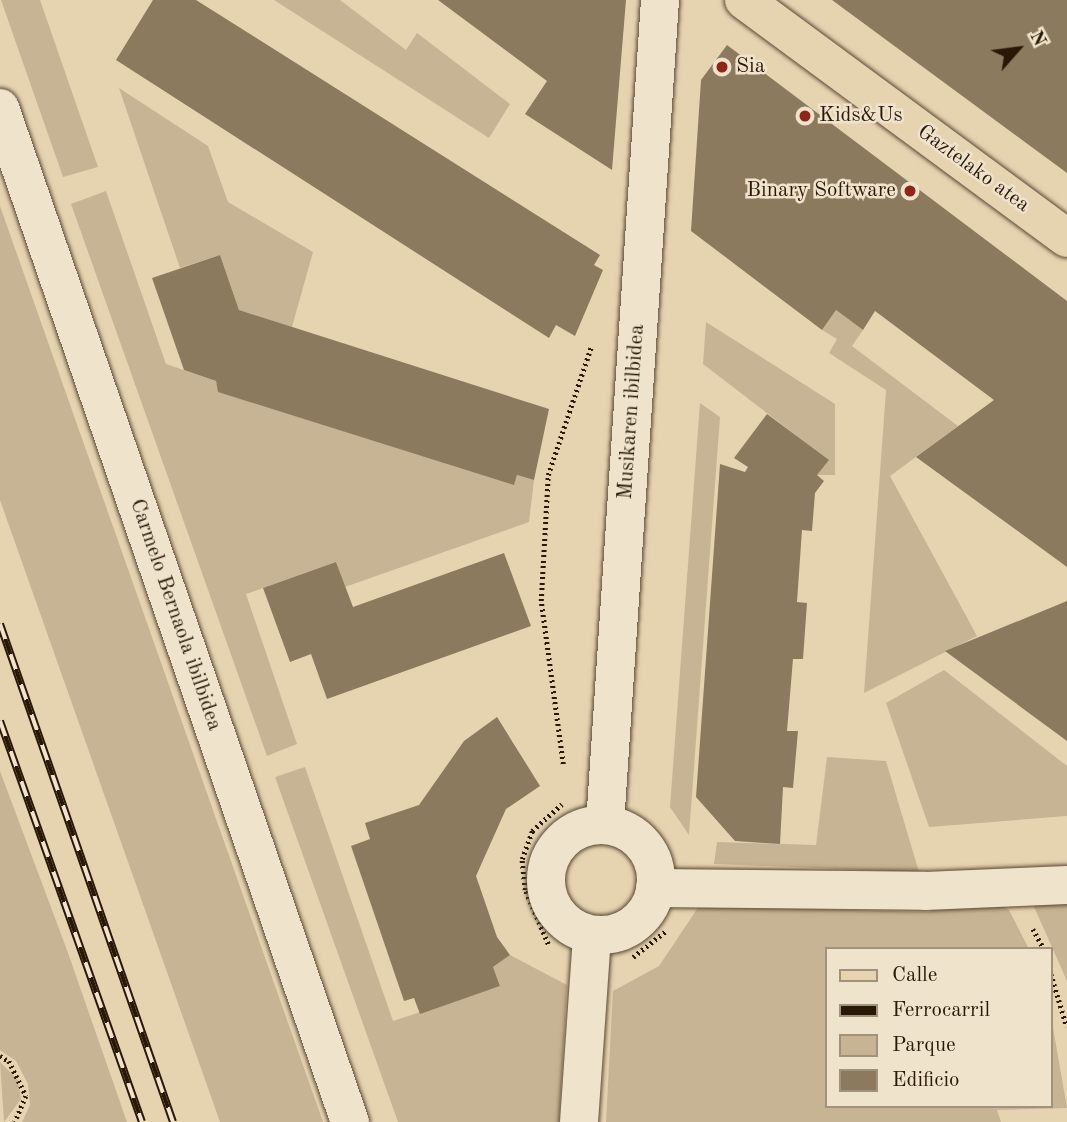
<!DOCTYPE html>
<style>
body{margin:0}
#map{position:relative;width:1067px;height:1122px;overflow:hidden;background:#e6d4b1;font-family:"Old Standard TT",serif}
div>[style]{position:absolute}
.green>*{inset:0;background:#c6b494}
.building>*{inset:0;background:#8c7a5f}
.path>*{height:4.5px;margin-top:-2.25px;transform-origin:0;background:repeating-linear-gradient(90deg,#2a1807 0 2px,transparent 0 5.5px)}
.roads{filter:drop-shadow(0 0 2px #594732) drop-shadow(0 0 2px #594732)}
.minor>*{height:38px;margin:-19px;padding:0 19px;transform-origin:19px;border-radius:19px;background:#efe3cc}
.minor>.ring{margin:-19px;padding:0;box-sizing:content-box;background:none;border:38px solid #efe3cc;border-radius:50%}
.major>*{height:38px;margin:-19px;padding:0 19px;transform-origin:19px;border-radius:19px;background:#e6d4b1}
.rail>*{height:8px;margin-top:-4px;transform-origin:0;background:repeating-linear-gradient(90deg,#efe3cc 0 16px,#2a1807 0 32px);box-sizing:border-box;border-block:2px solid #2a1807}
.dots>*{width:19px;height:19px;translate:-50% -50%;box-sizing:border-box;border:4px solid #efe3cc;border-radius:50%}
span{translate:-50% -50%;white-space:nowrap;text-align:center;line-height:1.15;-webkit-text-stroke:5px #efe3cc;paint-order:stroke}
.poi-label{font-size:21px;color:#2a1807}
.left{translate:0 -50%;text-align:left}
.right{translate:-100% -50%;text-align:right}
.street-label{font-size:21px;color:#2a1807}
.legend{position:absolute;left:825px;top:947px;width:228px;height:161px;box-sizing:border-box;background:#efe3cc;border:2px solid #a0927d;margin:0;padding:9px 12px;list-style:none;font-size:21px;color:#2a1807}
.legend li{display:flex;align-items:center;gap:14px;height:35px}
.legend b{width:35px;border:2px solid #a0927d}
.north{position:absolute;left:983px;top:14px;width:70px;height:70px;-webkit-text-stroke:5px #efe3cc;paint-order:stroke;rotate:62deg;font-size:19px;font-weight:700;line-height:28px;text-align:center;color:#2a1807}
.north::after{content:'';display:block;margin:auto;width:24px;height:32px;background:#2a1807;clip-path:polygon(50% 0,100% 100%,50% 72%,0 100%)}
</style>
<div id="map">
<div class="green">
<div style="clip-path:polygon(1px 0,40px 0,98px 167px,63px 177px)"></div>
<div style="clip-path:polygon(274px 0,340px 0,406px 50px,417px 33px,510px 104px,489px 138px)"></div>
<div style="clip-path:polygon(119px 88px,208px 146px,228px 202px,313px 252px,292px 327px,239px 310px,220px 255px,180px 268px)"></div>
<div style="clip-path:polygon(106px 191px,166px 364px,216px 381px,219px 392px,514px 484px,517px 475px,534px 480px,529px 522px,345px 587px,336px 562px,246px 594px,297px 744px,267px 756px,71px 204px)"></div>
<div style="clip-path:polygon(0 206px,323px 1122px,220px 1122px,0 500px)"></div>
<div style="clip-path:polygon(836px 310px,863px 330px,852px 346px,958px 426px,890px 476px,977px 636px,864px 693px,886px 390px,829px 353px,837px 339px,822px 330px)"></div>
<div style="clip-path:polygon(706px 322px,835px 404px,835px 475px,817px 475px,828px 460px,703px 364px)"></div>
<div style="clip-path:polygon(700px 403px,720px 417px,689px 835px,670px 807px)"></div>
<div style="clip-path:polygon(944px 670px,1067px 766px,1067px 816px,929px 827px,886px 703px)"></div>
<div style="clip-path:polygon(827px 757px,886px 761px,919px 872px,714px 864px,717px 842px,816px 845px)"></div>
<div style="clip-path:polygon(305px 767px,393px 1021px,500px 986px,493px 967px,510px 955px,567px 985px,559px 1122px,398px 1122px,275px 777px)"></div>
<div style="clip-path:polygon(0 771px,67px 950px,127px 1122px,22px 1122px,30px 1105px,28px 1084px,16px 1061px,0 1050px)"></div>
<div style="clip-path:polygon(1067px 898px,1067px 981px,1031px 900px)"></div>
<div style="clip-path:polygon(992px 900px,1009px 910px,1029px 949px,827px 949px,827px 1106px,1051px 1106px,1051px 1016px,1067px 1108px,997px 1110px,1001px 1122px,606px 1122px,613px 991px,659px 966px,699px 906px,931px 912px,930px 904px)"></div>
<div style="clip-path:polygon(0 1062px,18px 1080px,21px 1099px,4px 1122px)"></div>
</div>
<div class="building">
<div style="clip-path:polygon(153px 0,196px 0,600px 255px,594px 265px,603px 270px,575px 336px,556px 325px,549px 338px,116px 60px)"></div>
<div style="clip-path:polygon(438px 0,626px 0,612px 170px,525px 114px,547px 81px)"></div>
<div style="clip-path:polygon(832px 0,1067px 0,1067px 173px)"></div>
<div style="clip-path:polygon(727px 45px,1067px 301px,1067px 567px,916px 457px,994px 400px,875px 311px,863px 330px,836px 310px,822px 330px,691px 231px,701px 80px)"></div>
<div style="clip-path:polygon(220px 255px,239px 310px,549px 409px,534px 480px,517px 475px,514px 485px,218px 392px,216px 381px,184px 370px,152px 278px)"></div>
<div style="clip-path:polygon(767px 414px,829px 460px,817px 475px,824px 481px,815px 493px,812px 531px,802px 530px,797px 602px,807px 603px,803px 659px,793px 659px,787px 731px,798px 731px,793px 788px,783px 787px,780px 844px,735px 841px,696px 797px,720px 464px,745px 472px,748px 467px,734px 458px)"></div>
<div style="clip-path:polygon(504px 553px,531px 626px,327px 699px,311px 654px,290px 662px,263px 588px,336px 562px,353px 607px)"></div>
<div style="clip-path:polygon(1067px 601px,1067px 741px,945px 651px)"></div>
<div style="clip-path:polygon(497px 717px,540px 786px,506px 809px,476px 876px,497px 937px,510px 955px,493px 967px,500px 986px,420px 1014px,414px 998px,404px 1001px,351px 846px,370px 839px,365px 823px,419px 805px,464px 741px)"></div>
</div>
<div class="path">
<div style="left:563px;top:764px;width:164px;rotate:-97.7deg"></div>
<div style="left:541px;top:601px;width:126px;rotate:-86.8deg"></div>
<div style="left:548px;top:475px;width:135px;rotate:-71.4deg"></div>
<div style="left:648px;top:831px;width:19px;rotate:47deg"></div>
<div style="left:1033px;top:929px;width:23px;rotate:61deg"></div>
<div style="left:548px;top:944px;width:59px;rotate:-113.1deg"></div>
<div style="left:525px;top:890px;width:31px;rotate:-96deg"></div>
<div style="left:522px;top:859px;width:30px;rotate:-70deg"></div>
<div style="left:532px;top:831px;width:40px;rotate:-42deg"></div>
<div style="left:633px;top:957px;width:43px;rotate:-38.5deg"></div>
<div style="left:1051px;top:974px;width:55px;rotate:73.2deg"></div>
<div style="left:0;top:1056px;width:10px;rotate:29deg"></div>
<div style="left:9px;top:1061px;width:39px;rotate:64deg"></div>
<div style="left:26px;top:1096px;width:28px;rotate:113deg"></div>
</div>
<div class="roads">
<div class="minor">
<div style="left:0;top:108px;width:1073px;rotate:70.96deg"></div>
<div style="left:605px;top:824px;width:826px;rotate:-86.18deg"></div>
<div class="ring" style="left:546px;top:825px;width:72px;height:72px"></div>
<div style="left:655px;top:888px;width:270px;rotate:0.6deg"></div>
<div style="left:925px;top:891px;width:142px;rotate:-2.4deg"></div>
<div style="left:579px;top:1122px;width:186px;rotate:-86deg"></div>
</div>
<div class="major">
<div style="left:744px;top:0;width:401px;rotate:36.4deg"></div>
</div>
</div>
<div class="rail">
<div style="left:0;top:624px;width:527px;rotate:70.84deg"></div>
<div style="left:0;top:721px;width:425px;rotate:70.5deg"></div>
</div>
<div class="dots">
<div style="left:722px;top:67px;background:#8f2418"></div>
<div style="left:805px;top:116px;background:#8f2418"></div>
<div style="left:910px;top:191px;background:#8f2418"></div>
</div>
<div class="poi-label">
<span class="left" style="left:736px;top:67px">Sia</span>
<span class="left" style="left:819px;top:116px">Kids&amp;Us</span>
<span class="right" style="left:896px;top:191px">Binary Software</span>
</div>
<div class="street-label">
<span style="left:973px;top:169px;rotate:36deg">Gaztelako atea</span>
<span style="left:632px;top:412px;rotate:-86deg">Musikaren ibilbidea</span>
<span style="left:175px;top:615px;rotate:71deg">Carmelo Bernaola ibilbidea</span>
</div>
<ul class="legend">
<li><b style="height:9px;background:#e6d4b1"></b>Calle</li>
<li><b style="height:9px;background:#2a1807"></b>Ferrocarril</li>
<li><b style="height:19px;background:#c6b494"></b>Parque</li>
<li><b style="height:19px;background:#8c7a5f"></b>Edificio</li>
</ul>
<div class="north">N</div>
</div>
